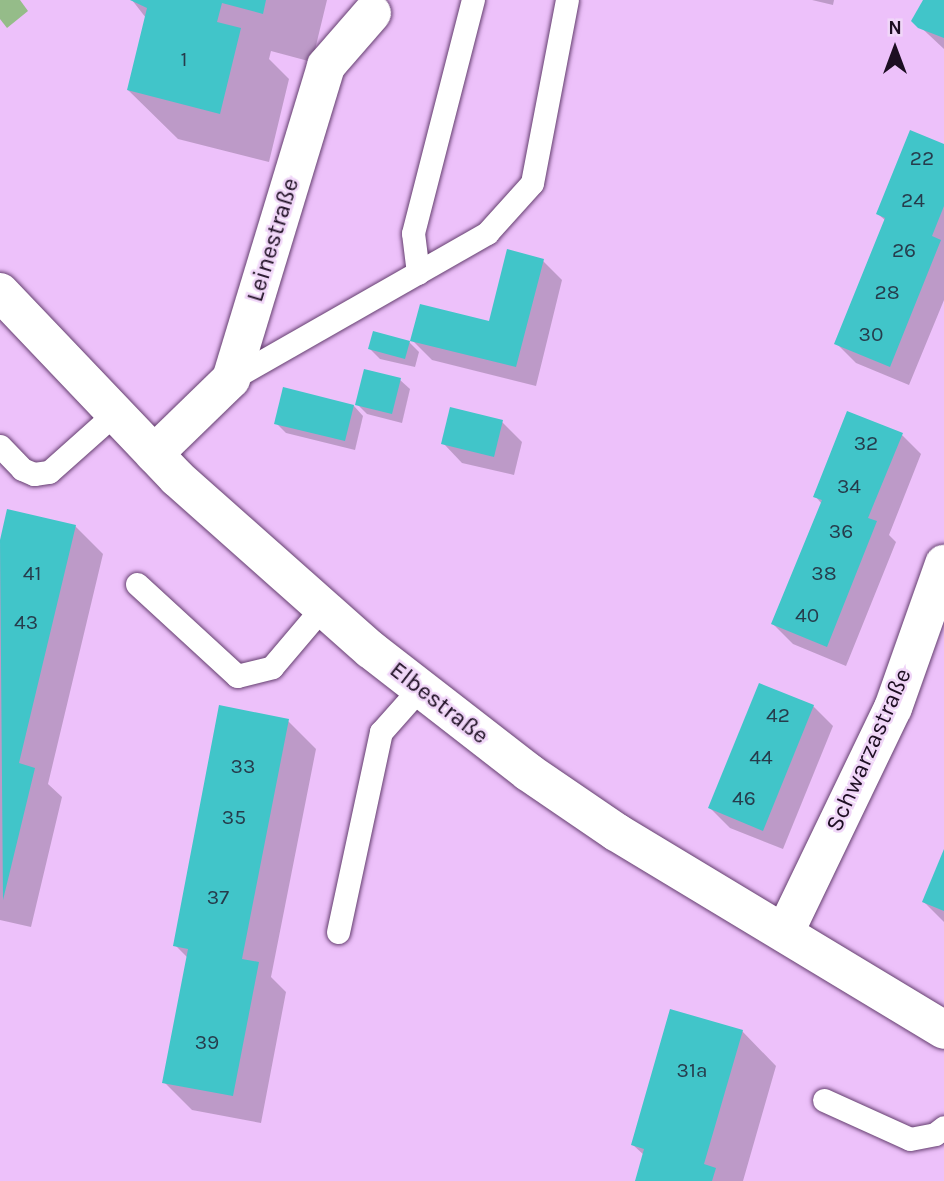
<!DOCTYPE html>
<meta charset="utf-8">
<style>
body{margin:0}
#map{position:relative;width:944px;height:1181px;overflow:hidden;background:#edc1fa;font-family:Karla,sans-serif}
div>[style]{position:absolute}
.green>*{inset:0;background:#95bc89}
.shadow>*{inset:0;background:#0003}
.building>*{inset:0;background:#41c5c9}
.roads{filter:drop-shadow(0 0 2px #643e6f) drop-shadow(0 0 2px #643e6f)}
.service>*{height:23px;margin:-11.5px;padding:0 11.5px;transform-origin:11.5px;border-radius:11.5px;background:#fff}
.minor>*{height:38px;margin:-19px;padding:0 19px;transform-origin:19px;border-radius:19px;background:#fff}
span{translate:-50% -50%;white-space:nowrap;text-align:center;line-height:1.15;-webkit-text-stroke:5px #f0d6f8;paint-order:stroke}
.number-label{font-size:21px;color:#263c4c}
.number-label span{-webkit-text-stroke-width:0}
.street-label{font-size:24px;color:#1d0e22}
.north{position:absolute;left:860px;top:14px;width:70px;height:70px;-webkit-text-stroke:5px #f0d6f8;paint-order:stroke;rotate:0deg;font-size:19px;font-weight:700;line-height:28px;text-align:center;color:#1d0e22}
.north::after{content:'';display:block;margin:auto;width:24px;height:32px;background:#1d0e22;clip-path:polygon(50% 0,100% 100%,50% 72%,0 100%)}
</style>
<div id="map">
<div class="green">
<div style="clip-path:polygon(0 0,20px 0,28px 11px,7px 28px,0 19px)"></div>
</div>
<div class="shadow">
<div style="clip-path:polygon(132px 0,327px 0,312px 62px,271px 51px,269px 59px,289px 79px,269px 162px,178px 139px,128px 90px,146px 18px)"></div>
<div style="clip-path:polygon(812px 0,834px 0,833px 5px)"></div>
<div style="clip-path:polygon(925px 0,944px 0,944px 49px,913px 20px)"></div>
<div style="clip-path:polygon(944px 145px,944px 300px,909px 385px,856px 363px,836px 343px,886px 221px,878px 214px)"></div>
<div style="clip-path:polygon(543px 261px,562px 280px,536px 386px,432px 360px,412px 340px,491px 323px)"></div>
<div style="clip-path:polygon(409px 342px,419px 352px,415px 367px,380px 359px,370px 349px)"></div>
<div style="clip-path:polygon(400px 380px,410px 389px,402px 423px,367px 414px,357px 404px)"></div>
<div style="clip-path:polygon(354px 406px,363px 416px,355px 450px,286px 433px,276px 423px)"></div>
<div style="clip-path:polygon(502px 422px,522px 442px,514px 475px,462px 463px,443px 443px)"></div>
<div style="clip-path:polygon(902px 435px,921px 454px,889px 535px,896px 542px,846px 666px,793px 644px,773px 624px,822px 504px,815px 496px)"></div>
<div style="clip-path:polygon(9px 511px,75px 526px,103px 554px,48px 784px,62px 797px,31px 927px,0 920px,0 547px)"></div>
<div style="clip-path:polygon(813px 706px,833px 726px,783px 849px,730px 828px,710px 808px)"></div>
<div style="clip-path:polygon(288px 721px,316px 749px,271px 977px,286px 992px,261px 1123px,192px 1110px,164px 1082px,188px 958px,175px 945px)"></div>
<div style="clip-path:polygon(944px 853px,944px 922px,924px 902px)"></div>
<div style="clip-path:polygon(742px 1031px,776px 1066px,743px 1181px,636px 1181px,644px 1155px,633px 1145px)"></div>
</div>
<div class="building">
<div style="clip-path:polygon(130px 0,266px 0,263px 14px,222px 3px,217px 22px,241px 28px,220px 114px,127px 90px,147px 8px)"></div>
<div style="clip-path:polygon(923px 0,944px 0,944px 38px,918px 28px,911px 21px)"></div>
<div style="clip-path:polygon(910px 130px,944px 144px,944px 206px,932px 236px,941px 240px,890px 367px,834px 344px,885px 218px,876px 214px)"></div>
<div style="clip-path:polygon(507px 249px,544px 259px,516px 367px,410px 341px,420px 304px,489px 321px)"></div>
<div style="clip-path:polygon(373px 331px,410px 341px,405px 359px,368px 349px)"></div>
<div style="clip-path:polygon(364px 369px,401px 378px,392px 414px,355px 405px)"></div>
<div style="clip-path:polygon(283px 387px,354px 405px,345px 441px,274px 424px)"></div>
<div style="clip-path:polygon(450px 407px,503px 420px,494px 457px,441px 444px)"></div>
<div style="clip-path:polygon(847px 411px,903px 433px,868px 518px,877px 521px,827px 647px,771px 624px,822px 500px,813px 497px)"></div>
<div style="clip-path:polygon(7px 509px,76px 525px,19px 763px,35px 768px,3px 900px,0 540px)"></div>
<div style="clip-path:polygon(759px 683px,814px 705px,763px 831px,708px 808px)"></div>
<div style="clip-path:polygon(219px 705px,289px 719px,242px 959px,259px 962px,233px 1096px,162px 1083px,188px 949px,173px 946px)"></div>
<div style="clip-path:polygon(944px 849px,944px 911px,922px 902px)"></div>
<div style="clip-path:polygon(670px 1009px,743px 1030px,704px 1164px,716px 1168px,712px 1181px,635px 1181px,644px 1149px,631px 1145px)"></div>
</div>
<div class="roads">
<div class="service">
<div style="left:418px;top:273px;width:40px;rotate:-97.1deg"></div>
<div style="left:413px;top:233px;width:241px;rotate:-75.6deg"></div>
<div style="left:231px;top:379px;width:295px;rotate:-29.7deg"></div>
<div style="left:487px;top:233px;width:67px;rotate:-48deg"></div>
<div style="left:532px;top:183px;width:186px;rotate:-79.2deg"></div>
<div style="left:0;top:446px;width:32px;rotate:46deg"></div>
<div style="left:22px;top:469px;width:13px;rotate:23deg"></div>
<div style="left:34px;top:474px;width:15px;rotate:-8deg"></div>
<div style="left:49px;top:472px;width:87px;rotate:-41.7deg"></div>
<div style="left:137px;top:584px;width:136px;rotate:42.6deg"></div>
<div style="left:237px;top:676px;width:36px;rotate:-14deg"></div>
<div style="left:272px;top:667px;width:77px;rotate:-49.7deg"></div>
<div style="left:338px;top:932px;width:205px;rotate:-77.9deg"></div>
<div style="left:381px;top:732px;width:59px;rotate:-48.4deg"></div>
<div style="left:824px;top:1100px;width:94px;rotate:24.4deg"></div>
<div style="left:910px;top:1139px;width:25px;rotate:-11deg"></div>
<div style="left:935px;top:1134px;width:11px;rotate:-38deg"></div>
</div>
<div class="minor">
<div style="left:0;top:292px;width:257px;rotate:46.4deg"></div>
<div style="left:177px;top:478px;width:259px;rotate:41.6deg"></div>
<div style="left:371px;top:650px;width:199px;rotate:37.8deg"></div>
<div style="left:528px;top:772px;width:107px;rotate:34.3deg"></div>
<div style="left:616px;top:832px;width:383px;rotate:31.1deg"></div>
<div style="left:154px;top:454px;width:107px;rotate:-44.2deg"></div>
<div style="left:231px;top:379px;width:327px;rotate:-73.1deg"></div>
<div style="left:326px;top:66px;width:70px;rotate:-49deg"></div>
<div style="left:785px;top:932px;width:249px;rotate:-64.3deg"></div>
<div style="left:893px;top:708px;width:153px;rotate:-70.5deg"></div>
</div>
</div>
<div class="number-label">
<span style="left:184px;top:59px">1</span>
<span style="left:922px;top:158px">22</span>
<span style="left:913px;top:200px">24</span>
<span style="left:904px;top:250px">26</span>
<span style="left:887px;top:292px">28</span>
<span style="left:871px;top:334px">30</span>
<span style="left:866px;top:443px">32</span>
<span style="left:849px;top:486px">34</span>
<span style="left:841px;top:531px">36</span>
<span style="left:32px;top:573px">41</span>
<span style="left:824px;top:573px">38</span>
<span style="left:807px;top:615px">40</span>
<span style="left:26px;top:622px">43</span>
<span style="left:778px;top:715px">42</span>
<span style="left:761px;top:757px">44</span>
<span style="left:243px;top:766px">33</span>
<span style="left:744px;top:798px">46</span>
<span style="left:234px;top:817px">35</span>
<span style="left:218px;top:897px">37</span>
<span style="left:207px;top:1042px">39</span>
<span style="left:692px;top:1070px">31a</span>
</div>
<div class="street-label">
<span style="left:273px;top:240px;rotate:-73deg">Leinestraße</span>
<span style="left:439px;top:703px;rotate:38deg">Elbestraße</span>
<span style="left:869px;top:750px;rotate:-66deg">Schwarzastraße</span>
</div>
<div class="north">N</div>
</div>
